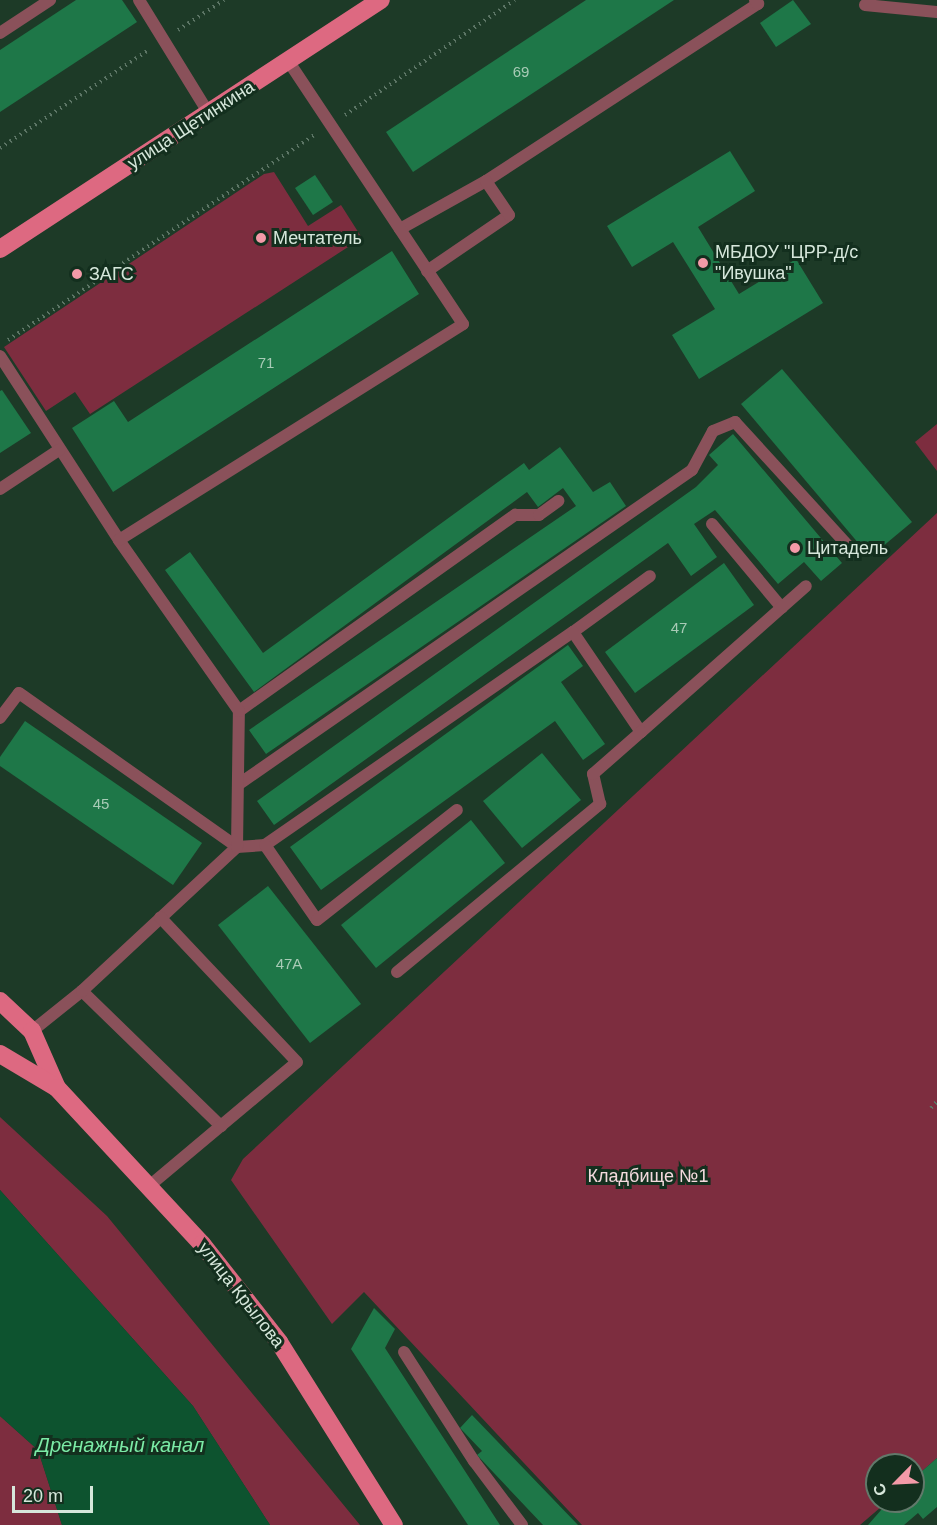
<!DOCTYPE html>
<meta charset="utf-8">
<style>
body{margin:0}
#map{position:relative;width:937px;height:1525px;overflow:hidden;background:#1d3a27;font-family:Helvetica,sans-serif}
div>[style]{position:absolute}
.green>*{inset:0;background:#7d2d3f}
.water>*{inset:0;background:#0d532f}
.building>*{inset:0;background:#1e7748}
.path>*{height:4px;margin-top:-2px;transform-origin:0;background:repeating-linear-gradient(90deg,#5d7666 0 1.5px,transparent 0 6px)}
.lane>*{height:12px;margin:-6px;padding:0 6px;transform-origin:6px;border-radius:6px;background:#8a515a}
.primary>*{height:18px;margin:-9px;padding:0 9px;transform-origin:9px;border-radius:9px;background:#dd6981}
.dots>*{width:16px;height:16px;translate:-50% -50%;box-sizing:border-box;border:3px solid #132f1e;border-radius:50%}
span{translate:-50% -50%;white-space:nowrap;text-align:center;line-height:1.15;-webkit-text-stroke:6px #132f1e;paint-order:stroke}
.number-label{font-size:15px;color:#a8cbb6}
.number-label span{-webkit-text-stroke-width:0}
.street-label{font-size:18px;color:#d6e7db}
.poi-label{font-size:18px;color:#d6e7db}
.left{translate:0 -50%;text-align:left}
.park-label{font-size:18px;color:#f3d9dd}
.water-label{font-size:20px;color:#7beba6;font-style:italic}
.north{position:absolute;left:865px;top:1453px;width:60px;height:60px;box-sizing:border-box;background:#132f1e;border:2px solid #61796a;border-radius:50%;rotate:246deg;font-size:16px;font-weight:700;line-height:24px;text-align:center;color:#d6e7db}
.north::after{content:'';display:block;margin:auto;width:21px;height:27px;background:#f39aa8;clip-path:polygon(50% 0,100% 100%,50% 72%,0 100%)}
.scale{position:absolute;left:12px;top:1486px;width:81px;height:27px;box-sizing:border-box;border:3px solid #d6e7db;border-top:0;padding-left:8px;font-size:18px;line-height:21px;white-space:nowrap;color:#d6e7db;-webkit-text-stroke:4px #132f1e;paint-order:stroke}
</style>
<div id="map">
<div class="green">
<div style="clip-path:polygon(274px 172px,308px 226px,341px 205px,362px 238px,90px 414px,75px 392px,46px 411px,4px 347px,264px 174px)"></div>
<div style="clip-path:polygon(937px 424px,937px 471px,915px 442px)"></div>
<div style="clip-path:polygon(937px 513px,937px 1458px,913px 1479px,913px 1465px,877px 1465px,877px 1501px,888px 1501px,860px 1525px,582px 1525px,364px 1292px,332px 1324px,231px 1180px,243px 1159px)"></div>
<div style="clip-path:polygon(0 1117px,107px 1216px,360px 1525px,270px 1525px,193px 1406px,0 1190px)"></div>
<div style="clip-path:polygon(0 1416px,38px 1450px,62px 1525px,0 1525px)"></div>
</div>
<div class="water">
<div style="clip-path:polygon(0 1190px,193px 1406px,270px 1525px,62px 1525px,38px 1450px,0 1416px)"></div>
</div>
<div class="building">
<div style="clip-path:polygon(76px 0,122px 0,137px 22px,0 112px,0 50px)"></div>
<div style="clip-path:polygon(586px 0,674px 0,413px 172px,386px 132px)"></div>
<div style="clip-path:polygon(793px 0,811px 24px,776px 47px,760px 23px)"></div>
<div style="clip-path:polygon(730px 151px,755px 191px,698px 227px,739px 294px,796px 259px,823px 303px,699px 379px,672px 335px,715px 309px,673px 242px,632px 267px,607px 226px)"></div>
<div style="clip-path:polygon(315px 175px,333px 202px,313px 215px,295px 188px)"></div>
<div style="clip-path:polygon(392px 251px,419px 294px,113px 492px,72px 428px,114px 401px,128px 422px)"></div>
<div style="clip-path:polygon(782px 369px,912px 522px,870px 557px,741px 404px)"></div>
<div style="clip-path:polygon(2px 390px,31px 433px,0 453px,0 391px)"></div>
<div style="clip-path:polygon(733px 434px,842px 563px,821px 581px,804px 562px,778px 584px,715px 510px,694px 524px,717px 557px,691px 576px,668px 543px,274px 825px,257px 801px,696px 487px,718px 465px,709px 455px)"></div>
<div style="clip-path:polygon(560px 447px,593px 492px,610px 482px,626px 506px,266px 754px,249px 730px,576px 506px,563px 488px,538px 507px,527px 492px,254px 692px,165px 570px,190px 552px,263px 653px,524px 463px,529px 470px)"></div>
<div style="clip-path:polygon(724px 563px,754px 605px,635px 693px,605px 652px)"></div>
<div style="clip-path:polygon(568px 645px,583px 666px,561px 682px,605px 744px,583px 760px,555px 721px,321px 890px,290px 847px)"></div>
<div style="clip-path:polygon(25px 721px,202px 843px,173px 885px,0 766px,0 757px)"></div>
<div style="clip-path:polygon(542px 753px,581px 800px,522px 848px,483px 801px)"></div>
<div style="clip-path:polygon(471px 820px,505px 863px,376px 968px,341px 925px)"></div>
<div style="clip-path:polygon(268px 886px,361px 1004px,310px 1043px,218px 925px)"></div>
<div style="clip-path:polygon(374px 1308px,395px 1329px,385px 1348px,500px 1525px,468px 1525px,351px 1349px)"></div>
<div style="clip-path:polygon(472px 1415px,578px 1525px,543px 1525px,477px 1455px,482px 1451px,460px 1428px)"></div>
<div style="clip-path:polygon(937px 1458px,937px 1507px,923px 1519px,918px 1513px,904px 1525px,868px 1525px,889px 1501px,913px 1501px,913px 1479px)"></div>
</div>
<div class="path">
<div style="left:178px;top:30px;width:55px;rotate:-33.1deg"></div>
<div style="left:345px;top:115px;width:205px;rotate:-34.1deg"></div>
<div style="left:0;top:148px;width:176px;rotate:-33.4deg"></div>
<div style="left:8px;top:340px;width:371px;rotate:-33.8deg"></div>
<div style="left:931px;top:1108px;width:9px;rotate:-49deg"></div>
</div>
<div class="lane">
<div style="left:139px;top:0;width:134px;rotate:58.4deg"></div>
<div style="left:865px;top:5px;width:72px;rotate:5.6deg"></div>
<div style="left:0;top:33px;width:60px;rotate:-33.4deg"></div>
<div style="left:400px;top:229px;width:98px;rotate:-29.2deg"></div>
<div style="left:486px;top:181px;width:325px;rotate:-33.1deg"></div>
<div style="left:758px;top:4px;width:5px;rotate:-127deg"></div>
<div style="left:427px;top:271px;width:99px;rotate:-34.3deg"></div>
<div style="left:509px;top:215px;width:41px;rotate:-124.1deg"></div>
<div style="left:0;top:356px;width:219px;rotate:57.1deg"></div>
<div style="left:0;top:489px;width:71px;rotate:-33.5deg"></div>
<div style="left:712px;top:524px;width:109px;rotate:50.2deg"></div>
<div style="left:573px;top:632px;width:95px;rotate:-36deg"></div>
<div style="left:239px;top:711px;width:339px;rotate:-35.4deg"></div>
<div style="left:515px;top:515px;width:24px"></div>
<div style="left:539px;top:515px;width:24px;rotate:-36deg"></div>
<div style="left:0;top:718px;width:31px;rotate:-53deg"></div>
<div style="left:19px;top:693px;width:267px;rotate:35.2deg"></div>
<div style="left:237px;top:847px;width:28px;rotate:-4deg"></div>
<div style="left:265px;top:845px;width:374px;rotate:-34.7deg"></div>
<div style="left:573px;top:632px;width:121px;rotate:55.8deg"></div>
<div style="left:641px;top:732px;width:220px;rotate:-41.5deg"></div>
<div style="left:239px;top:784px;width:551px;rotate:-34.73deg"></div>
<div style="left:692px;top:470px;width:44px;rotate:-61.7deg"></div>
<div style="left:713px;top:431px;width:24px;rotate:-22deg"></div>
<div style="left:735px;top:422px;width:173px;rotate:47.6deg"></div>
<div style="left:265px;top:845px;width:91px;rotate:55.3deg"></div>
<div style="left:317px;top:920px;width:178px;rotate:-38.2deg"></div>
<div style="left:397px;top:972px;width:264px;rotate:-39.6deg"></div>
<div style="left:600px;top:804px;width:31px;rotate:-103deg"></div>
<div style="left:593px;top:774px;width:64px;rotate:-41.2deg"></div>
<div style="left:82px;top:991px;width:194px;rotate:44.2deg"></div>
<div style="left:32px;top:1031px;width:64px;rotate:-38.7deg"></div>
<div style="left:82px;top:991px;width:212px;rotate:-42.9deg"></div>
<div style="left:237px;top:847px;width:136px;rotate:-89.2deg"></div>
<div style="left:239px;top:711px;width:209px;rotate:-125.1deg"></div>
<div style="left:119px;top:540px;width:406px;rotate:-32.1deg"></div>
<div style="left:463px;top:324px;width:315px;rotate:-123.6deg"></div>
<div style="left:148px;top:1187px;width:194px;rotate:-40deg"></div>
<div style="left:297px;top:1062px;width:199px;rotate:-133.4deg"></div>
<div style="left:404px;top:1352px;width:130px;rotate:57.3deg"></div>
<div style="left:474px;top:1461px;width:80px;rotate:53.1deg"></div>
</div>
<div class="primary">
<div style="left:0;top:249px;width:455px;rotate:-33.2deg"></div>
<div style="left:0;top:1001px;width:44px;rotate:43.2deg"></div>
<div style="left:32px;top:1031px;width:62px;rotate:66.3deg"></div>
<div style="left:0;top:1054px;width:66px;rotate:30.8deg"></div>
<div style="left:57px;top:1088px;width:213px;rotate:47.1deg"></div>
<div style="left:202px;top:1244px;width:125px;rotate:51.8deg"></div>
<div style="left:279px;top:1342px;width:216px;rotate:57.9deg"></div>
</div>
<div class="dots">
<div style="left:261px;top:238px;background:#f39aa8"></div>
<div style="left:703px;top:263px;background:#f39aa8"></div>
<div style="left:77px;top:274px;background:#f39aa8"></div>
<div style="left:795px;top:548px;background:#f39aa8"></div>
</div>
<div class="number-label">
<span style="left:521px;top:72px">69</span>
<span style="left:266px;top:363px">71</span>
<span style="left:679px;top:628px">47</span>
<span style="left:101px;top:804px">45</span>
<span style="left:289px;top:964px">47А</span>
</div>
<div class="street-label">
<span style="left:191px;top:125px;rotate:-33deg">улица Щетинкина</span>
<span style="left:241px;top:1295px;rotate:52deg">улица Крылова</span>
</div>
<div class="poi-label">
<span class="left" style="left:273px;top:238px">Мечтатель</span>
<span class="left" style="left:715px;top:263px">МБДОУ "ЦРР-д/с<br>"Ивушка"</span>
<span class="left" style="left:89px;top:274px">ЗАГС</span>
<span class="left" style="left:807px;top:548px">Цитадель</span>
</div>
<div class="park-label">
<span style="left:648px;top:1176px">Кладбище №1</span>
</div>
<div class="water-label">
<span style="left:120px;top:1445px">Дренажный канал</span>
</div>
<div class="north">С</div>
<div class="scale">20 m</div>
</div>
